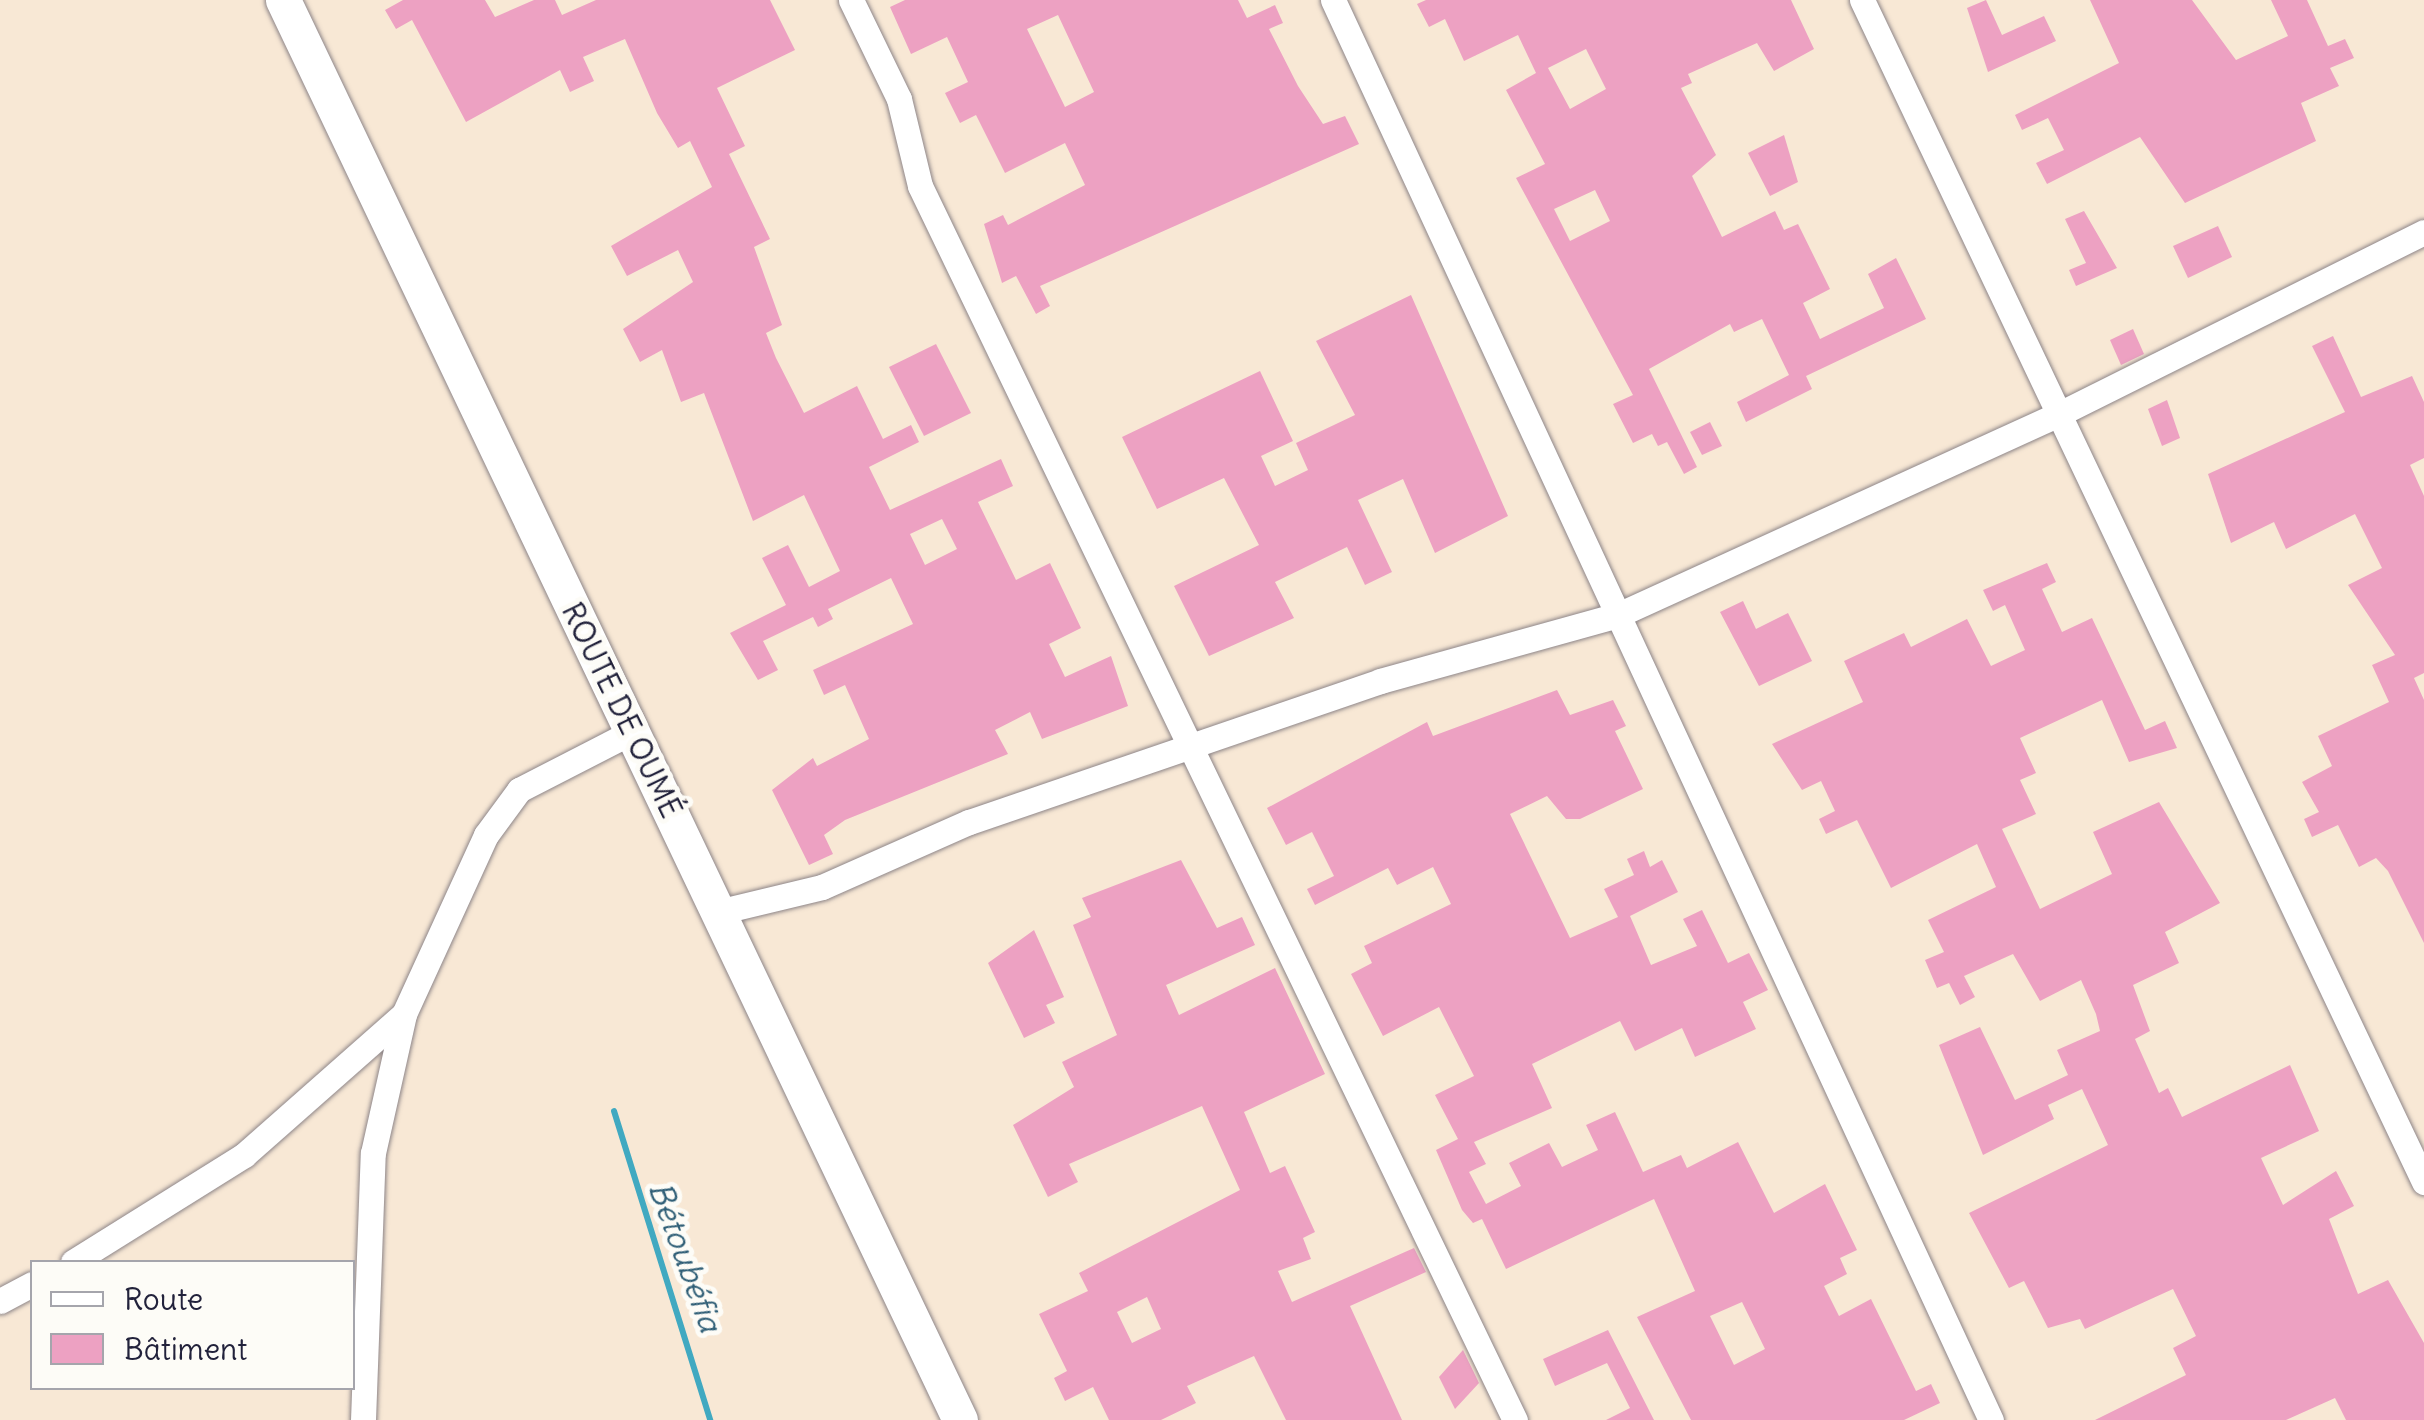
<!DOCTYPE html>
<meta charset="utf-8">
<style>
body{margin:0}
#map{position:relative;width:2424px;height:1420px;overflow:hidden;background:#f8e8d5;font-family:Delius,sans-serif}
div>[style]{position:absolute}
.stream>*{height:6px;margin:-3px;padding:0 3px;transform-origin:3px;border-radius:3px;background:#41a9c1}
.building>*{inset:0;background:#eda1c2}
.roads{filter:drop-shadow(0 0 2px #8d8588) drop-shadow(0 0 2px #8d8588)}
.street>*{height:25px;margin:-12.5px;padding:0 12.5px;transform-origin:12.5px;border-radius:12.5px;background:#fff}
.secondary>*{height:35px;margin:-17.5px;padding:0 17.5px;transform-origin:17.5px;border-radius:17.5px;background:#fff}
span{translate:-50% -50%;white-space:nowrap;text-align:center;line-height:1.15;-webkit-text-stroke:10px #fdfcf7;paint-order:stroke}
.street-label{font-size:30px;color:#22223b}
.water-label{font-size:32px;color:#305f77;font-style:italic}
.legend{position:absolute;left:30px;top:1260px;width:325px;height:130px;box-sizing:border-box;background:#fdfcf7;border:2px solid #a5a5ac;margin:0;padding:12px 18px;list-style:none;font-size:30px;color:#22223b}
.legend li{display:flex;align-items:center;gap:20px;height:50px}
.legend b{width:50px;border:2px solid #a5a5ac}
</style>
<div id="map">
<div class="stream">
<div style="left:614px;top:1111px;width:324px;rotate:72.7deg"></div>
</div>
<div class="building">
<div style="clip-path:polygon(evenodd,403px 0,485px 0,495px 17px,534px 0,555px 0,562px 15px,596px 0,770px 0,795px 50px,717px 88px,745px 146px,729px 154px,770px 239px,754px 247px,782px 325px,766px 333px,776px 358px,804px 413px,857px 386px,883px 439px,911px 425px,919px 442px,869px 467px,890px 510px,1001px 459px,1013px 486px,978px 502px,1016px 580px,1050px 563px,1081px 628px,1049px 644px,1065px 677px,1111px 656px,1128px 706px,1042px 739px,1030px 712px,995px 730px,1008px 754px,845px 820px,824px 835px,833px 854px,809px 865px,772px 790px,813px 758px,817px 766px,869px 739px,845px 685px,824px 695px,813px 670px,913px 624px,891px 578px,828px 609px,833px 619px,818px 627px,813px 617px,763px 641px,778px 670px,758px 680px,730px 633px,786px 605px,762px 558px,788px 545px,809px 587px,840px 571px,804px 495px,753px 521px,704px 393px,681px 402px,662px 350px,640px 362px,623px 329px,693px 282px,678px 250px,627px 276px,611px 246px,712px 187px,690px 141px,678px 148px,657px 113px,625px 39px,583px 57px,594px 81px,570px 92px,560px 70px,466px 122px,412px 20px,396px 29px,385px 10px,403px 0,942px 519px,957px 549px,925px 565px,910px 534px,942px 519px)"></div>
<div style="clip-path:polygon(evenodd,905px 0,1238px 0,1247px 18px,1275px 5px,1283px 23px,1269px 29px,1298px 86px,1323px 124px,1345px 116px,1359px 144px,1040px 286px,1050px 306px,1036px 314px,1016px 276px,1002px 283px,984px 224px,1003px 215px,1008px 225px,1085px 185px,1065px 143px,1005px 173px,976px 115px,960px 123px,945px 93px,968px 82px,947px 37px,911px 54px,890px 7px,905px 0,1058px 15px,1094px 92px,1065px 107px,1027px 29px,1058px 15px)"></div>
<div style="clip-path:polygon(evenodd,1426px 0,1791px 0,1814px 49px,1774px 71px,1757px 43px,1688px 74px,1692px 83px,1681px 88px,1716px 155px,1692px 176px,1722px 237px,1775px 211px,1784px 230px,1798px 224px,1830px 289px,1803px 303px,1820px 339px,1884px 308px,1868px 274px,1896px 258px,1926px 319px,1806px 376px,1812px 389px,1746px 422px,1737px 402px,1789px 375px,1762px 319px,1734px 332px,1730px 324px,1649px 369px,1697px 467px,1684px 474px,1667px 442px,1658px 446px,1652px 434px,1633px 443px,1613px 404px,1633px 395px,1516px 178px,1545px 164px,1506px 90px,1536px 73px,1518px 35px,1464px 61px,1445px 19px,1429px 27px,1417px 4px,1426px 0,1586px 49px,1606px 89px,1570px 109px,1548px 68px,1586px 49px,1426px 0,1595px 190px,1610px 221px,1570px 241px,1554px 209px,1595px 190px)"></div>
<div style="clip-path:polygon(1986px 0,2002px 35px,2044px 16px,2056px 41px,1988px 72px,1967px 8px)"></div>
<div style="clip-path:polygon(2090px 0,2192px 0,2236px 60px,2288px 36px,2271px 0,2307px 0,2328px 46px,2345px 39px,2354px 58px,2330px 68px,2339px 86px,2301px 103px,2316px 141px,2185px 203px,2140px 137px,2047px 184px,2036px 163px,2064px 150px,2048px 118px,2022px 130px,2015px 115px,2119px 63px)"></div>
<div style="clip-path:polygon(1784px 135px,1798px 182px,1770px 196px,1748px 153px)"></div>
<div style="clip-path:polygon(2084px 211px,2117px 268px,2076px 286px,2069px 270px,2086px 263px,2065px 219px)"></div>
<div style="clip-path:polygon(2218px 226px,2232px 257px,2188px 278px,2173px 246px)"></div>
<div style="clip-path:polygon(1411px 295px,1508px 516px,1435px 553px,1403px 479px,1358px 500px,1392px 572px,1365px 585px,1347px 547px,1275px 582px,1294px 618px,1209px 656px,1174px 586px,1259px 545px,1224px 478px,1157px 509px,1122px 437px,1260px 371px,1293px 441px,1261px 456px,1275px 486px,1308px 470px,1296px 443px,1355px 415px,1316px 341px)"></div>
<div style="clip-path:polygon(2133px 329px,2144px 354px,2121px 365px,2110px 340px)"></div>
<div style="clip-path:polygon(2333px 336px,2361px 397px,2412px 376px,2424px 402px,2424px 458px,2410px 465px,2424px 496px,2424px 673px,2414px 678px,2424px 700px,2424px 943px,2388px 871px,2376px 858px,2359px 867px,2338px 825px,2312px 837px,2304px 819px,2319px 812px,2302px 782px,2332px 766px,2318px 736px,2389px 702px,2372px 665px,2395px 655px,2348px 585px,2382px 568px,2355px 514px,2286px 549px,2274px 522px,2231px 543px,2208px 474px,2345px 412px,2312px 346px)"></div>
<div style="clip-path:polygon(936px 344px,971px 413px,924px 436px,889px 367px)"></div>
<div style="clip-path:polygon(2167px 400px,2180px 438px,2162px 446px,2148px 409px)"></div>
<div style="clip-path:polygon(1710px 422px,1722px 446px,1702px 455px,1690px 432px)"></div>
<div style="clip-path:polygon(2047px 563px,2056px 582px,2042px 589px,2062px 632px,2092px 618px,2145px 730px,2165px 721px,2177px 748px,2129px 762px,2102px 700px,2020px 738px,2036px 773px,2020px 780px,2036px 814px,2002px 829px,2040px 909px,2112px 874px,2093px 832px,2159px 802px,2220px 903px,2165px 932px,2179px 963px,2133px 985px,2150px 1031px,2135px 1039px,2159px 1093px,2168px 1088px,2182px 1117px,2290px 1065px,2319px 1131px,2261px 1158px,2283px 1205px,2336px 1171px,2354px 1206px,2329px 1219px,2358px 1294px,2388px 1280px,2424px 1343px,2424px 1420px,2346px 1420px,2335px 1398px,2286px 1420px,2095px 1420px,2186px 1375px,2173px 1348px,2196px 1336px,2173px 1289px,2085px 1329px,2080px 1319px,2048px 1328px,2024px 1281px,2009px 1288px,1969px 1213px,2108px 1145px,2082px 1089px,2048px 1105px,2054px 1119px,1983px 1155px,1939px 1045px,1980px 1027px,2015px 1100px,2068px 1075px,2057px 1050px,2100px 1031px,2096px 1014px,2081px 980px,2040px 1001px,2013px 954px,1964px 976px,1975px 997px,1960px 1005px,1949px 983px,1937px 988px,1925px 960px,1944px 952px,1928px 920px,1996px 887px,1977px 844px,1891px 888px,1857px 820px,1826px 834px,1819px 819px,1835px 811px,1821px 781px,1802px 790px,1772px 744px,1863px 702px,1844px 661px,1904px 633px,1911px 647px,1967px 619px,1991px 666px,2025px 650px,2005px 605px,1993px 611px,1983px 590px)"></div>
<div style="clip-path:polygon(1743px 601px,1756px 629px,1788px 613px,1812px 661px,1759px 686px,1720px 612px)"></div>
<div style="clip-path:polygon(evenodd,1557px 690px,1570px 715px,1613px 700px,1626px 726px,1615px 731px,1643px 789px,1580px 819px,1566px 819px,1547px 796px,1510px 814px,1570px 938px,1618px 917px,1604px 889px,1634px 875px,1627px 859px,1644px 851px,1650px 867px,1662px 860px,1678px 892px,1630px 916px,1651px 965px,1697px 946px,1683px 919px,1702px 910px,1728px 963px,1749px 953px,1768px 990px,1743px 1002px,1756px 1029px,1695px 1057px,1682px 1028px,1635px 1051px,1620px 1021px,1532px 1064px,1552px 1108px,1474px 1142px,1486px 1164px,1469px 1172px,1486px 1204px,1521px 1186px,1509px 1163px,1549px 1143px,1562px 1167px,1598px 1150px,1586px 1125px,1615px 1112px,1643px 1172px,1681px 1155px,1687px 1168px,1738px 1142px,1774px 1213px,1825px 1184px,1857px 1250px,1840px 1258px,1847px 1274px,1824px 1286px,1839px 1316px,1871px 1299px,1916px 1391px,1931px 1384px,1940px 1403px,1904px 1420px,1691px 1420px,1637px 1317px,1695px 1291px,1654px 1199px,1506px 1269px,1482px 1219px,1473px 1223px,1462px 1210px,1436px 1150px,1458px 1139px,1435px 1095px,1474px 1076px,1439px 1007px,1383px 1036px,1351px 974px,1372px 963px,1364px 946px,1451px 904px,1433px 867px,1397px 885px,1388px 868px,1315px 905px,1307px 889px,1334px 876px,1312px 832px,1286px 845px,1267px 808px,1427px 722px,1433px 736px,1557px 690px,1742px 1302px,1765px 1349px,1734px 1365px,1710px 1316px,1742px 1302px)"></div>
<div style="clip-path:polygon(evenodd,1181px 860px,1217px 928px,1242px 917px,1255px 945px,1166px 985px,1179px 1015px,1275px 968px,1325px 1074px,1244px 1112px,1270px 1173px,1285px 1166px,1315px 1232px,1303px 1238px,1311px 1259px,1278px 1271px,1292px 1302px,1414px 1248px,1426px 1272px,1350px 1306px,1402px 1420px,1286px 1420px,1254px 1356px,1187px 1386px,1196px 1403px,1161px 1420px,1109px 1420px,1093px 1387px,1065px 1401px,1054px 1378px,1067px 1371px,1039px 1314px,1088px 1291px,1079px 1273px,1240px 1190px,1202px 1106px,1069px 1164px,1078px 1182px,1048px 1197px,1013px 1125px,1074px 1087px,1062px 1062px,1117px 1035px,1073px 925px,1091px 917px,1082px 898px,1181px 860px,1147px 1297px,1161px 1329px,1132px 1343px,1117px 1312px,1147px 1297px)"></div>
<div style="clip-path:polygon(1034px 930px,1064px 997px,1046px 1005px,1055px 1023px,1024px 1038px,988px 963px)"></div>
<div style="clip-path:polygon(1608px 1330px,1654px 1420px,1606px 1420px,1630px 1408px,1607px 1363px,1555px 1386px,1543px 1359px)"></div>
<div style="clip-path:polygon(1463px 1350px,1479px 1383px,1455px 1409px,1439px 1377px)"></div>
</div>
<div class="roads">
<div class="street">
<div style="left:851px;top:0;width:110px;rotate:64.1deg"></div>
<div style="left:899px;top:99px;width:89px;rotate:76.4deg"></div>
<div style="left:920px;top:186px;width:1370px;rotate:64.26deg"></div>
<div style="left:1333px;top:0;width:1565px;rotate:65.14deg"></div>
<div style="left:1862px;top:0;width:1309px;rotate:64.57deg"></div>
<div style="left:718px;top:912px;width:107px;rotate:-13.5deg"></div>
<div style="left:822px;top:887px;width:161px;rotate:-23.9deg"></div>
<div style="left:969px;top:822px;width:435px;rotate:-18.9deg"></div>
<div style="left:1380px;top:681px;width:247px;rotate:-15.5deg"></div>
<div style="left:1618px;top:615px;width:482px;rotate:-24.5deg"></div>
<div style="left:2057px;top:415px;width:410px;rotate:-26.5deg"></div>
<div style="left:73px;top:1262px;width:202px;rotate:-32deg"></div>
<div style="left:244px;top:1155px;width:213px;rotate:-41.4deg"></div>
<div style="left:0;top:1301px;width:36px;rotate:-28deg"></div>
<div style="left:363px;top:1420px;width:267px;rotate:-87.9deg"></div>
<div style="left:373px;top:1153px;width:142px;rotate:-77.4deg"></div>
<div style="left:404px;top:1014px;width:197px;rotate:-65.4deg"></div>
<div style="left:486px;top:835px;width:56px;rotate:-53.7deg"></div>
<div style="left:519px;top:790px;width:127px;rotate:-27.2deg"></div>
</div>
<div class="secondary">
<div style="left:283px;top:0;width:1573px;rotate:64.51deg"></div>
</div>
</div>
<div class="street-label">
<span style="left:622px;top:710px;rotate:64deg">ROUTE DE OUMÉ</span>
</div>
<div class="water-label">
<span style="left:685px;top:1257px;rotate:70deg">Bétoubéfia</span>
</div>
<ul class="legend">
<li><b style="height:12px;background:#fff"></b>Route</li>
<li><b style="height:28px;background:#eda1c2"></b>Bâtiment</li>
</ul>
</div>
